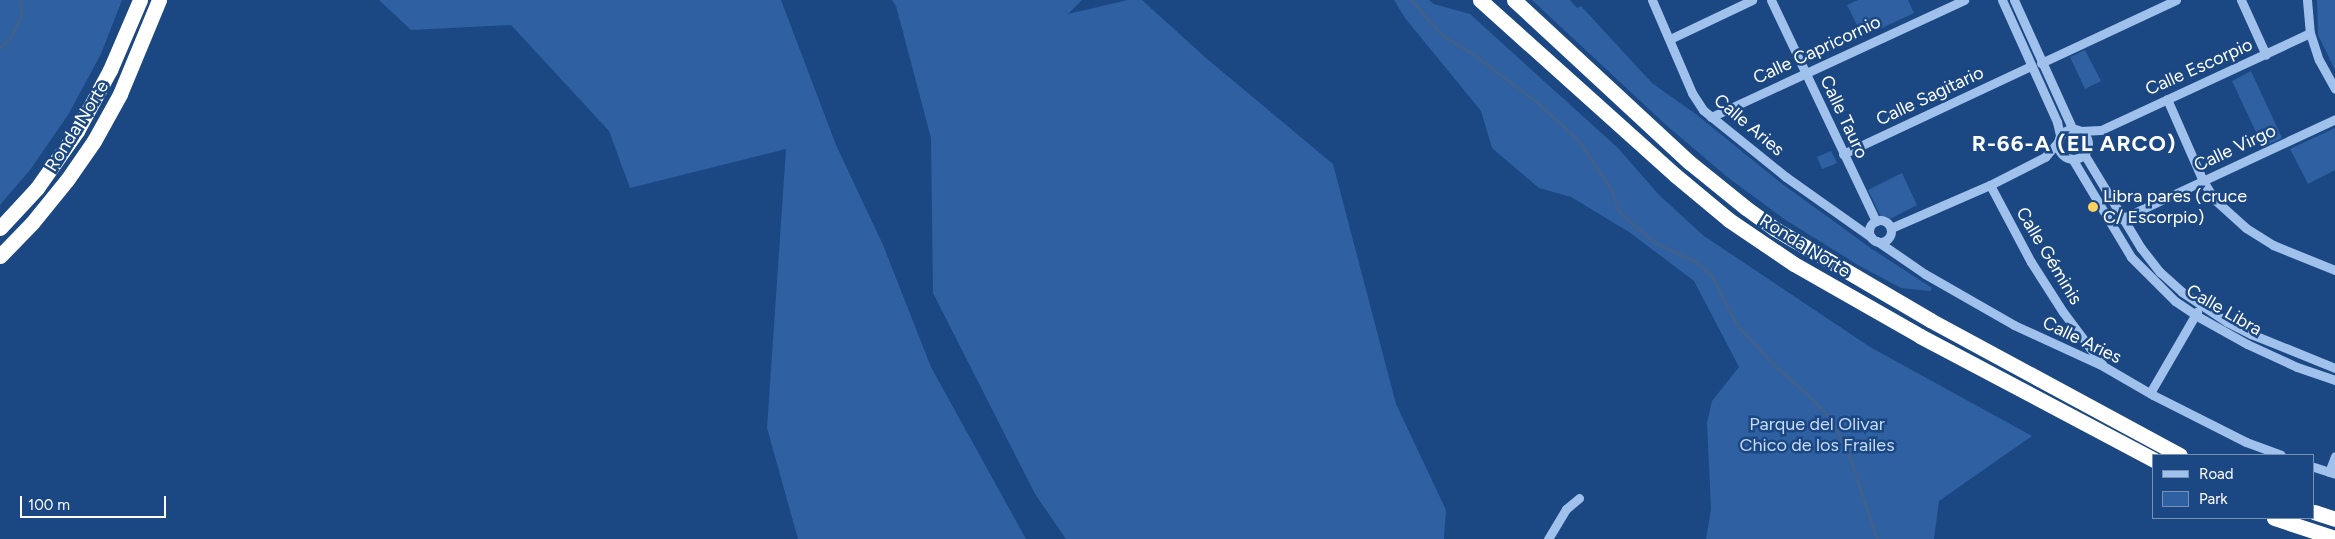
<!DOCTYPE html>
<meta charset="utf-8">
<style>
body{margin:0}
#map{position:relative;width:2335px;height:539px;overflow:hidden;background:#1b4783;font-family:Figtree,sans-serif}
div>[style]{position:absolute}
.green>*{inset:0;background:#2e60a2}
.stream>*{height:3px;margin:-1.5px;padding:0 1.5px;transform-origin:1.5px;border-radius:1.5px;background:#40608c}
.minor>*{height:9px;margin:-4.5px;padding:0 4.5px;transform-origin:4.5px;border-radius:4.5px;background:#a0c1eb}
.minor>.ring{margin:-4.5px;padding:0;box-sizing:content-box;background:none;border:9px solid #a0c1eb;border-radius:50%}
.highway>*{height:15px;margin:-7.5px;padding:0 7.5px;transform-origin:7.5px;border-radius:7.5px;background:#fff}
.dots>*{width:14px;height:14px;translate:-50% -50%;box-sizing:border-box;border:2px solid #1b4783;border-radius:50%}
span{translate:-50% -50%;white-space:nowrap;text-align:center;line-height:1.15;-webkit-text-stroke:5px #1b4783;paint-order:stroke}
.street-label{font-size:18px;color:#fff}
.poi-label{font-size:18px;color:#fff}
.left{translate:0 -50%;text-align:left}
.park-label{font-size:18px;color:#c5dbf8}
.district-label{font-size:22px;color:#fff;font-weight:700;letter-spacing:1px}
.legend{position:absolute;left:2152px;top:454px;width:162px;height:65px;box-sizing:border-box;background:#1b4783;border:1px solid #7691b5;margin:0;padding:6px 9px;list-style:none;font-size:15px;color:#fff}
.legend li{display:flex;align-items:center;gap:10px;height:25px}
.legend b{width:25px;border:1px solid #7691b5}
.scale{position:absolute;left:20px;top:496px;width:146px;height:22px;box-sizing:border-box;border:2px solid #fff;border-top:0;padding-left:6px;font-size:15px;line-height:18px;white-space:nowrap;color:#fff;-webkit-text-stroke:4px #1b4783;paint-order:stroke}
</style>
<div id="map">
<div class="green">
<div style="clip-path:polygon(0 0,122px 0,101px 54px,68px 115px,30px 170px,0 205px)"></div>
<div style="clip-path:polygon(379px 0,781px 0,836px 145px,883px 245px,931px 367px,1026px 539px,798px 539px,767px 428px,786px 149px,630px 188px,609px 131px,511px 25px,411px 30px)"></div>
<div style="clip-path:polygon(892px 0,1082px 0,1068px 14px,1128px 0,1142px 0,1206px 58px,1333px 164px,1396px 404px,1446px 510px,1444px 539px,1066px 539px,1035px 494px,933px 293px,931px 138px,896px 6px)"></div>
<div style="clip-path:polygon(1394px 0,1429px 0,1434px 4px,1470px 14px,1618px 148px,1659px 195px,1704px 236px,1870px 347px,2032px 436px,1939px 501px,1934px 539px,1706px 539px,1711px 509px,1707px 423px,1712px 401px,1739px 367px,1694px 281px,1629px 232px,1571px 197px,1539px 188px,1492px 148px,1481px 111px,1405px 18px)"></div>
<div style="clip-path:polygon(1532px 0,1570px 0,1577px 8px,1581px 6px,1652px 83px,1697px 115px,1781px 183px,1872px 249px,1932px 288px,1930px 291px,1901px 288px,1858px 265px,1784px 219px,1726px 176px,1665px 124px)"></div>
<div style="clip-path:polygon(1858px 0,1908px 0,1914px 13px,1863px 37px,1847px 5px)"></div>
<div style="clip-path:polygon(2317px 0,2335px 0,2335px 70px,2318px 35px)"></div>
<div style="clip-path:polygon(2085px 50px,2101px 81px,2085px 89px,2070px 57px)"></div>
<div style="clip-path:polygon(2251px 71px,2282px 138px,2263px 147px,2232px 81px)"></div>
<div style="clip-path:polygon(2335px 128px,2335px 170px,2308px 184px,2290px 149px)"></div>
<div style="clip-path:polygon(1831px 151px,1837px 163px,1822px 169px,1817px 157px)"></div>
<div style="clip-path:polygon(1902px 173px,1917px 205px,1892px 218px,1881px 217px,1868px 190px)"></div>
</div>
<div class="stream">
<div style="left:1411px;top:0;width:47px;rotate:48.5deg"></div>
<div style="left:1442px;top:35px;width:36px;rotate:32deg"></div>
<div style="left:1473px;top:54px;width:81px;rotate:37deg"></div>
<div style="left:1538px;top:103px;width:56px;rotate:42.8deg"></div>
<div style="left:1579px;top:141px;width:60px;rotate:56.6deg"></div>
<div style="left:1612px;top:191px;width:20px;rotate:72deg"></div>
<div style="left:1618px;top:210px;width:25px;rotate:43deg"></div>
<div style="left:1636px;top:227px;width:26px;rotate:39deg"></div>
<div style="left:1656px;top:243px;width:44px;rotate:25.4deg"></div>
<div style="left:1696px;top:262px;width:21px;rotate:41deg"></div>
<div style="left:1712px;top:276px;width:55px;rotate:63deg"></div>
<div style="left:1737px;top:325px;width:57px;rotate:47.1deg"></div>
<div style="left:1776px;top:367px;width:38px;rotate:41deg"></div>
<div style="left:1805px;top:392px;width:35px;rotate:46deg"></div>
<div style="left:1829px;top:417px;width:34px;rotate:60deg"></div>
<div style="left:1846px;top:446px;width:98px;rotate:71.6deg"></div>
<div style="left:0;top:48px;width:14px;rotate:-45deg"></div>
<div style="left:10px;top:38px;width:28px;rotate:-64deg"></div>
<div style="left:22px;top:13px;width:13px;rotate:-99deg"></div>
</div>
<div class="minor">
<div style="left:1652px;top:0;width:101px;rotate:66.7deg"></div>
<div style="left:1692px;top:93px;width:20px;rotate:57deg"></div>
<div style="left:1703px;top:110px;width:107px;rotate:38.9deg"></div>
<div style="left:1786px;top:177px;width:105px;rotate:35.3deg"></div>
<div style="left:1771px;top:0;width:245px;rotate:64.6deg"></div>
<div style="left:2002px;top:0;width:134px;rotate:65.7deg"></div>
<div style="left:2057px;top:122px;width:13px;rotate:77deg"></div>
<div style="left:2014px;top:0;width:141px;rotate:65.6deg"></div>
<div style="left:2241px;top:0;width:60px;rotate:65.6deg"></div>
<div style="left:2307px;top:0;width:33px;rotate:85deg"></div>
<div style="left:2310px;top:33px;width:28px;rotate:72deg"></div>
<div style="left:2319px;top:60px;width:33px;rotate:61deg"></div>
<div style="left:1670px;top:39px;width:91px;rotate:-25.4deg"></div>
<div style="left:2041px;top:63px;width:149px;rotate:-25deg"></div>
<div style="left:2167px;top:99px;width:90px;rotate:66.3deg"></div>
<div style="left:2203px;top:181px;width:22px;rotate:58deg"></div>
<div style="left:2215px;top:200px;width:42px;rotate:42.1deg"></div>
<div style="left:2246px;top:228px;width:32px;rotate:32deg"></div>
<div style="left:2273px;top:245px;width:67px;rotate:22deg"></div>
<div style="left:1711px;top:117px;width:279px;rotate:-24.8deg"></div>
<div class="ring" style="left:2058px;top:129px;width:21px;height:21px"></div>
<div style="left:2080px;top:131px;width:21px;rotate:-3deg"></div>
<div style="left:2101px;top:130px;width:230px;rotate:-24.9deg"></div>
<div style="left:1843px;top:154px;width:208px;rotate:-25.1deg"></div>
<div style="left:2084px;top:154px;width:110px;rotate:58.8deg"></div>
<div style="left:2141px;top:248px;width:31px;rotate:52deg"></div>
<div style="left:2160px;top:272px;width:30px;rotate:42deg"></div>
<div style="left:2182px;top:292px;width:54px;rotate:33.7deg"></div>
<div style="left:2227px;top:322px;width:27px;rotate:27deg"></div>
<div style="left:2251px;top:334px;width:91px;rotate:22deg"></div>
<div style="left:2073px;top:160px;width:113px;rotate:59.1deg"></div>
<div style="left:2131px;top:257px;width:62px;rotate:45deg"></div>
<div style="left:2175px;top:301px;width:27px;rotate:34deg"></div>
<div style="left:2197px;top:316px;width:57px;rotate:29.2deg"></div>
<div style="left:2247px;top:344px;width:55px;rotate:24.7deg"></div>
<div style="left:2297px;top:367px;width:40px;rotate:18.9deg"></div>
<div style="left:1990px;top:185px;width:87px;rotate:62deg"></div>
<div style="left:2031px;top:262px;width:59px;rotate:57.4deg"></div>
<div style="left:2063px;top:312px;width:65px;rotate:53.1deg"></div>
<div style="left:2121px;top:219px;width:236px;rotate:-25deg"></div>
<div class="ring" style="left:1869px;top:220px;width:13px;height:13px"></div>
<div style="left:1891px;top:228px;width:108px;rotate:-23.5deg"></div>
<div style="left:1990px;top:185px;width:62px;rotate:-27deg"></div>
<div style="left:2045px;top:157px;width:20px;rotate:-49deg"></div>
<div style="left:1877px;top:241px;width:58px;rotate:34.5deg"></div>
<div style="left:1925px;top:274px;width:103px;rotate:29.8deg"></div>
<div style="left:2014px;top:325px;width:98px;rotate:24.7deg"></div>
<div style="left:2103px;top:366px;width:58px;rotate:30.1deg"></div>
<div style="left:2153px;top:395px;width:104px;rotate:26.8deg"></div>
<div style="left:2246px;top:442px;width:37px;rotate:20deg"></div>
<div style="left:2150px;top:393px;width:94px;rotate:-59.9deg"></div>
<div style="left:2314px;top:467px;width:22px;rotate:18deg"></div>
<div style="left:2329px;top:472px;width:17px;rotate:-69deg"></div>
<div style="left:1548px;top:539px;width:35px;rotate:-59deg"></div>
<div style="left:1566px;top:509px;width:17px;rotate:-40deg"></div>
</div>
<div class="highway">
<div style="left:1480px;top:0;width:262px;rotate:41.9deg"></div>
<div style="left:1675px;top:175px;width:70px;rotate:39.8deg"></div>
<div style="left:1729px;top:220px;width:78px;rotate:34.1deg"></div>
<div style="left:1794px;top:264px;width:145px;rotate:29.7deg"></div>
<div style="left:1920px;top:336px;width:265px;rotate:27.9deg"></div>
<div style="left:1514px;top:0;width:238px;rotate:42.8deg"></div>
<div style="left:1689px;top:162px;width:73px;rotate:38.9deg"></div>
<div style="left:1746px;top:208px;width:36px;rotate:36deg"></div>
<div style="left:1775px;top:229px;width:180px;rotate:30.4deg"></div>
<div style="left:1930px;top:320px;width:284px;rotate:28.4deg"></div>
<div style="left:0;top:228px;width:54px;rotate:-47.2deg"></div>
<div style="left:37px;top:188px;width:70px;rotate:-54.9deg"></div>
<div style="left:77px;top:131px;width:69px;rotate:-61.6deg"></div>
<div style="left:110px;top:70px;width:76px;rotate:-66.8deg"></div>
<div style="left:0;top:256px;width:46px;rotate:-45.9deg"></div>
<div style="left:32px;top:223px;width:55px;rotate:-50.9deg"></div>
<div style="left:67px;top:180px;width:47px;rotate:-55.3deg"></div>
<div style="left:94px;top:141px;width:54px;rotate:-61deg"></div>
<div style="left:120px;top:94px;width:102px;rotate:-67.5deg"></div>
<div style="left:2314px;top:512px;width:22px;rotate:18deg"></div>
<div style="left:2274px;top:518px;width:64px;rotate:18.2deg"></div>
</div>
<div class="dots">
<div style="left:2093px;top:207px;background:#fcd15d"></div>
</div>
<div class="street-label">
<span style="left:1817px;top:50px;rotate:-25deg">Calle Capricornio</span>
<span style="left:2199px;top:67px;rotate:-24deg">Calle Escorpio</span>
<span style="left:1930px;top:96px;rotate:-25deg">Calle Sagitario</span>
<span style="left:1844px;top:117px;rotate:65deg">Calle Tauro</span>
<span style="left:1749px;top:125px;rotate:40deg">Calle Aries</span>
<span style="left:77px;top:126px;rotate:-58deg">Ronda Norte</span>
<span style="left:2235px;top:148px;rotate:-25deg">Calle Virgo</span>
<span style="left:1805px;top:246px;rotate:32deg">Ronda Norte</span>
<span style="left:2049px;top:256px;rotate:59deg">Calle Géminis</span>
<span style="left:2224px;top:310px;rotate:30deg">Calle Libra</span>
<span style="left:2082px;top:340px;rotate:26deg">Calle Aries</span>
</div>
<div class="poi-label">
<span class="left" style="left:2103px;top:207px">Libra pares (cruce<br>C/ Escorpio)</span>
</div>
<div class="park-label">
<span style="left:1817px;top:435px">Parque del Olivar<br>Chico de los Frailes</span>
</div>
<div class="district-label">
<span style="left:2074px;top:144px">R-66-A (EL ARCO)</span>
</div>
<ul class="legend">
<li><b style="height:6px;background:#a0c1eb"></b>Road</li>
<li><b style="height:14px;background:#2e60a2"></b>Park</li>
</ul>
<div class="scale">100 m</div>
</div>
